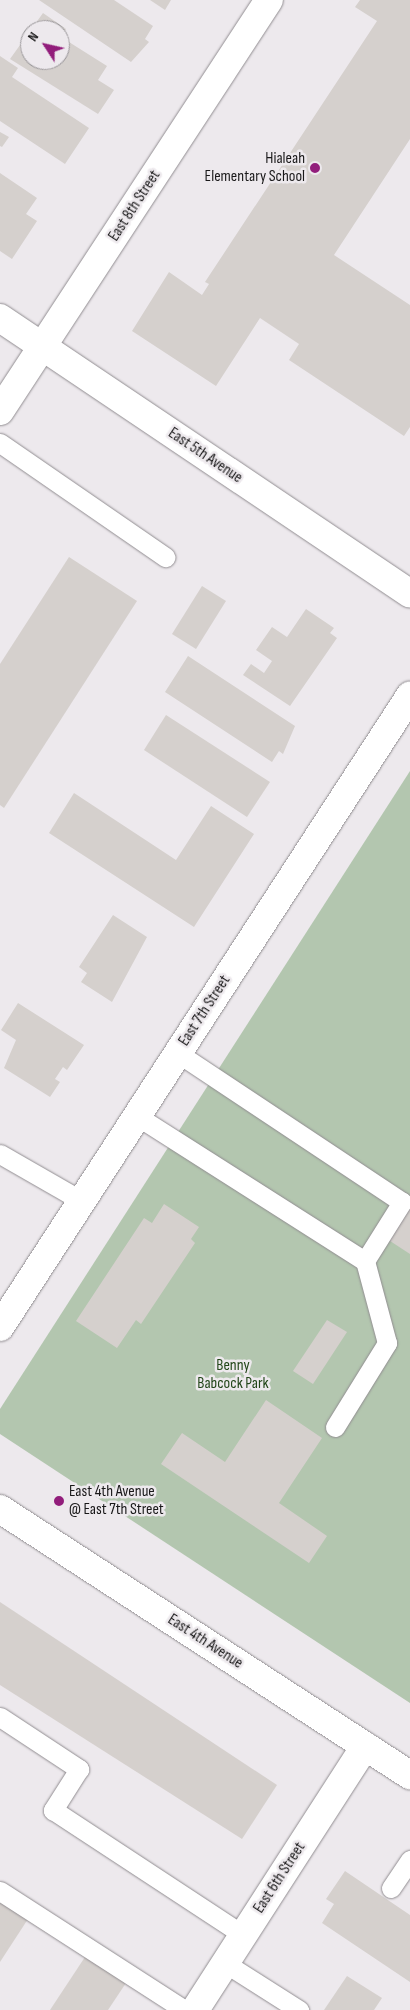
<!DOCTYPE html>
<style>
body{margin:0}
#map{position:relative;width:410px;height:2010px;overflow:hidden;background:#ede9ed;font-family:"Sofia Sans Condensed",sans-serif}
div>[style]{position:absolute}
.green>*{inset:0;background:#b3c6af}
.building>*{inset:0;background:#d5d0cd}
.roads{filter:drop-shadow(0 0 1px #918d91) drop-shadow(0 0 1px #918d91)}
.lane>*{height:19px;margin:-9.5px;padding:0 9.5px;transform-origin:9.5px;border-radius:9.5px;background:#fff}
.street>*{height:28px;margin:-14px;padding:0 14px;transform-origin:14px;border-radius:14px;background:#fff}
.secondary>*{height:28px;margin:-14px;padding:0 14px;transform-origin:14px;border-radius:14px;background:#fff}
.dots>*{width:14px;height:14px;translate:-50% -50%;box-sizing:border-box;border:2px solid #ede9ed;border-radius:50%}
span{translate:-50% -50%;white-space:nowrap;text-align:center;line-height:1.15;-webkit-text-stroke:5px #ede9ed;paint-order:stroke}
.poi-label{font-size:16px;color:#191819}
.right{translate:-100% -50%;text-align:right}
.left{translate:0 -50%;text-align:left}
.street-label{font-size:16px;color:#191819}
.park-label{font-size:16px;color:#224619}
.north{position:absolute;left:20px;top:20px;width:50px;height:50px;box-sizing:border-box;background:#ede9ed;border:1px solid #989598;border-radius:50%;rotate:305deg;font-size:14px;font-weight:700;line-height:20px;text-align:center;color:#191819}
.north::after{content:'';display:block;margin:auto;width:18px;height:22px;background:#921d7b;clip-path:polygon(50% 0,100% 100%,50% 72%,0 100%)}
</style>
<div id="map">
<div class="green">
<div style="clip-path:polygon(410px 771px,410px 1703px,0 1434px,0 1409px)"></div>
</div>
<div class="building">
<div style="clip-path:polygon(39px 0,114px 0,153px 26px,145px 39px,149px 42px,131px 62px)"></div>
<div style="clip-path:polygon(150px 0,171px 0,165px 10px)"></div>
<div style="clip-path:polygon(360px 0,410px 0,410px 139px,334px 255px,410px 305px,410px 427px,404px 436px,289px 360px,299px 344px,260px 318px,216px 386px,132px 331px,169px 272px,202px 295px,209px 284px,205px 282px,377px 21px,355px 7px)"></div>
<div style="clip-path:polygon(evenodd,43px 13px,66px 29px,61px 37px,107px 66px,98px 80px,114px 90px,98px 114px,10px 59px,43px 13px,30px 30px,60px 30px,60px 60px,30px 60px,30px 30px)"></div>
<div style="clip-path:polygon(0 56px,18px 68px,12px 77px,89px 128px,65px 164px,0 121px)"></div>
<div style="clip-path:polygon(0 132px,9px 137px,2px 147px,0 146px)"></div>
<div style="clip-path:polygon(0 173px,37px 198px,26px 214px,37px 221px,12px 259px,0 251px)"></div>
<div style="clip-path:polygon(69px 557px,137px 601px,4px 808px,0 805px,0 664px)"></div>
<div style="clip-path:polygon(202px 586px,226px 601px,196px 649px,172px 634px)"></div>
<div style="clip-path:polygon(306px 609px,334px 628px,330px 633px,337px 638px,290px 706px,243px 675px,251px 664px,264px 673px,272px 661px,256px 650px,272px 627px,287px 637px)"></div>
<div style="clip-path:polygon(188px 656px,295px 726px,283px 754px,279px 751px,272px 762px,165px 692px)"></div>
<div style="clip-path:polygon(166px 715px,270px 782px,247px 817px,144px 750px)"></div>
<div style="clip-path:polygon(74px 793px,176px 860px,211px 806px,254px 834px,194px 927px,49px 833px)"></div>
<div style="clip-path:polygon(113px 915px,147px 937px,112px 1002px,81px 982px,87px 973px,79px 967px)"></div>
<div style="clip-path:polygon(18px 1003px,84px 1045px,67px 1070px,63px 1067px,55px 1079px,60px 1082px,50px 1097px,4px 1068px,16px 1040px,1px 1030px)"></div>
<div style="clip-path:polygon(164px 1204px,199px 1227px,191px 1239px,195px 1243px,141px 1324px,136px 1320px,117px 1348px,76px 1321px,144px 1218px,152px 1223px)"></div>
<div style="clip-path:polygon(410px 1205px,410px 1254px,387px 1239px)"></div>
<div style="clip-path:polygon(327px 1320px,347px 1332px,313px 1384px,293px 1371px)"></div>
<div style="clip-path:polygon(266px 1400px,322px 1438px,279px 1503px,327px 1536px,309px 1563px,161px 1464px,182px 1433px,225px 1462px)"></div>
<div style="clip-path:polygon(0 1602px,277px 1785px,242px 1839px,0 1685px)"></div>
<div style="clip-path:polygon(345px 1871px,410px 1915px,410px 1982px,322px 1923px,334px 1904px,326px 1899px)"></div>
<div style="clip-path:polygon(0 1902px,28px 1919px,0 1962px)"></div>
<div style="clip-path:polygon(85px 1957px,126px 1983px,108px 2010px,50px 2010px)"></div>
<div style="clip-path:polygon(347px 1976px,382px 1998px,374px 2010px,324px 2010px)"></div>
</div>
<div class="roads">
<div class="lane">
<div style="left:0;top:443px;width:201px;rotate:34.6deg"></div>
<div style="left:137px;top:1116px;width:270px;rotate:32.5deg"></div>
<div style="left:365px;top:1261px;width:70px;rotate:-57.9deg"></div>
<div style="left:402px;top:1202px;width:269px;rotate:-146.4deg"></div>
<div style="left:0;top:1154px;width:95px;rotate:29.8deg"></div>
<div style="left:335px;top:1427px;width:99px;rotate:-58.2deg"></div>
<div style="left:387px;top:1343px;width:85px;rotate:-105deg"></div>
<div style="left:0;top:1717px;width:95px;rotate:33.4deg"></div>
<div style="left:79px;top:1769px;width:49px;rotate:122.4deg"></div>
<div style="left:53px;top:1810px;width:227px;rotate:33.3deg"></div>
<div style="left:391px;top:1888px;width:34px;rotate:-56deg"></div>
<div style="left:0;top:1891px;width:220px;rotate:32.8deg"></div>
<div style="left:225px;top:1963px;width:88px;rotate:32.4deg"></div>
</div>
<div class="street">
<div style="left:0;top:318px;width:494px;rotate:33.9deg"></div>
<div style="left:0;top:411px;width:491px;rotate:-56.8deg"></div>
<div style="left:0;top:1327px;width:753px;rotate:-56.99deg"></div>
<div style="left:195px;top:2010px;width:314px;rotate:-57.2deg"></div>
</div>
<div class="secondary">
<div style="left:0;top:1509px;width:489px;rotate:33deg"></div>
</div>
</div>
<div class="dots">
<div style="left:315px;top:168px;background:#921d7b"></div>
<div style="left:59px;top:1501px;background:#921d7b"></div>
</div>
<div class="poi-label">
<span class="right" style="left:305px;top:168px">Hialeah<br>Elementary School</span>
<span class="left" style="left:69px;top:1501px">East 4th Avenue<br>@ East 7th Street</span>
</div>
<div class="street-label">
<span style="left:135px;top:206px;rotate:-57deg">East 8th Street</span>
<span style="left:205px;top:456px;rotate:34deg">East 5th Avenue</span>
<span style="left:205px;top:1011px;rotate:-57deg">East 7th Street</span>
<span style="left:205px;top:1642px;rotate:33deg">East 4th Avenue</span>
<span style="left:280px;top:1878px;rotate:-57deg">East 6th Street</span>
</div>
<div class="park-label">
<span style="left:233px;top:1375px">Benny<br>Babcock Park</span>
</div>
<div class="north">N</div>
</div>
